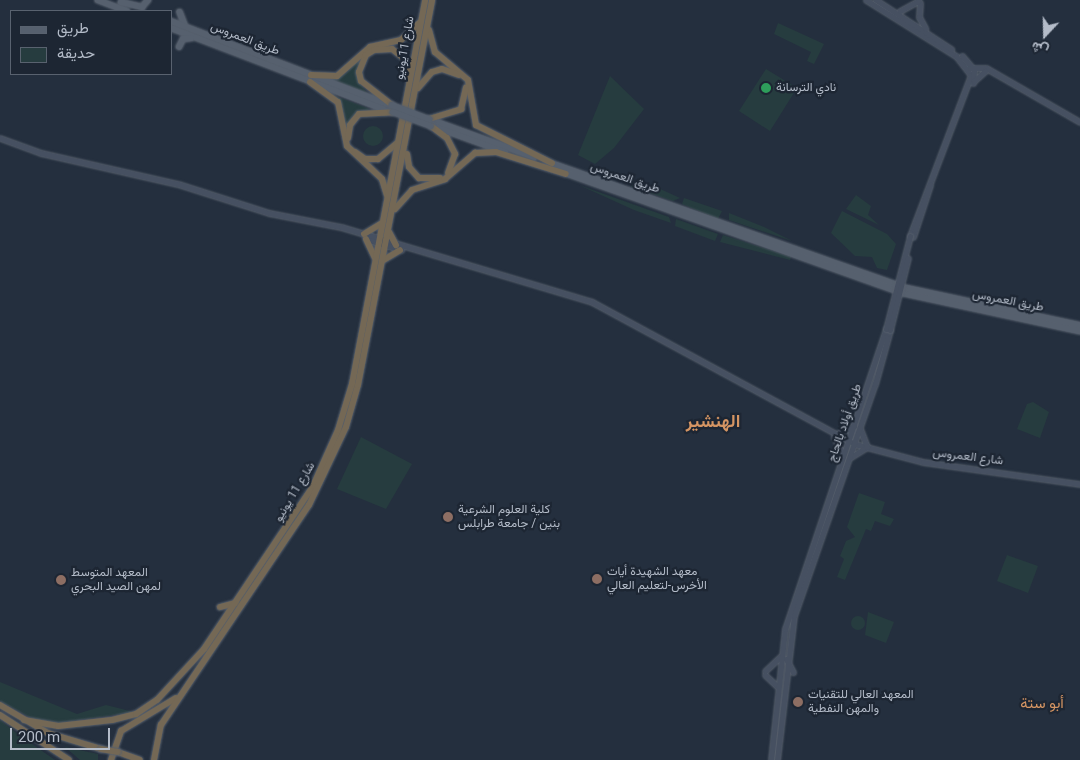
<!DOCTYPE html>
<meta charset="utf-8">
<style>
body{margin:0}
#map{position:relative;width:1080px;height:760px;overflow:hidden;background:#242f3e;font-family:Roboto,Vazirmatn,sans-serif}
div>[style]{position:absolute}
.green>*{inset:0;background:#263c3f}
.round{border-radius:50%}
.roads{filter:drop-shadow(0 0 1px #565f6c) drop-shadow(0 0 1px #565f6c)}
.secondary>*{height:5px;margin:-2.5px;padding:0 2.5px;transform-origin:2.5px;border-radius:2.5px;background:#465061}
.primary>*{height:5.5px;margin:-2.75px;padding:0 2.75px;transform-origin:2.75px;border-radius:2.75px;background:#56606e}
.highway>*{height:6px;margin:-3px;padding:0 3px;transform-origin:3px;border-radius:3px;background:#746855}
.bridges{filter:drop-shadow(0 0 1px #565f6c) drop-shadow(0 0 1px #565f6c)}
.secondary-bridge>*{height:5px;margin:-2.5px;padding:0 2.5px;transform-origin:2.5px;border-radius:2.5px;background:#465061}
.primary-bridge>*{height:5.5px;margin:-2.75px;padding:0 2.75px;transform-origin:2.75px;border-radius:2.75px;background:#56606e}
.highway-bridge>*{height:6px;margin:-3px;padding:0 3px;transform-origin:3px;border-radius:3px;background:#746855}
.dots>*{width:14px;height:14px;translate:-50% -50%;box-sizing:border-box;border:2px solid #1d2633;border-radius:50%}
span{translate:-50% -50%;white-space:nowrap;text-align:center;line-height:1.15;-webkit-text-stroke:4.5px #1d2633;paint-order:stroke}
.street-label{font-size:12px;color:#b4bcc9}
.poi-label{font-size:12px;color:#b4bcc9}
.left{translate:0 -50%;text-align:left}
.quarter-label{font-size:15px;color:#d59563}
.district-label{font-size:18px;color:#d59563;font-weight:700}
.legend{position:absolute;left:10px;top:10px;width:162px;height:65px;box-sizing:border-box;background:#1d2633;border:1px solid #59626f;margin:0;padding:6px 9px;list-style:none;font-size:15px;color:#b4bcc9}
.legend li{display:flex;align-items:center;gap:10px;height:25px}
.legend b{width:25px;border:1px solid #59626f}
.north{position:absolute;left:1020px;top:10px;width:50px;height:50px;-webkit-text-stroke:4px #1d2633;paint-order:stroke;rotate:201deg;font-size:14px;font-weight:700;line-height:20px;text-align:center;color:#b4bcc9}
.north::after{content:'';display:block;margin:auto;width:18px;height:22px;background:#b4bcc9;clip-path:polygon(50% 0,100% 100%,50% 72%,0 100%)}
.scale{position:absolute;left:10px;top:728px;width:100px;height:22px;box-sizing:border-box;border:2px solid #b4bcc9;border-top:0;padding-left:6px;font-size:15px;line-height:18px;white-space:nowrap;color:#b4bcc9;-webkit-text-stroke:4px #1d2633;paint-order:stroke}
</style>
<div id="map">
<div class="green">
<div style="clip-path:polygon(778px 23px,824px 44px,814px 64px,807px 61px,811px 52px,774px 34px)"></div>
<div style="clip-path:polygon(362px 57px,357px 78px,367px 93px,327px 78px,345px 74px)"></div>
<div style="clip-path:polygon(766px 69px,797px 88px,770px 131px,739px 111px)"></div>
<div style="clip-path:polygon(610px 76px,644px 109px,614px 148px,595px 164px,578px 155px)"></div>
<div style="clip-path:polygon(333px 95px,370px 109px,353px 116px,346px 131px)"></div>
<div class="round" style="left:363px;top:126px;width:20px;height:20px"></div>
<div style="clip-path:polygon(632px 182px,658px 188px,680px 198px,673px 201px,631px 187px)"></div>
<div style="clip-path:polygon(579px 185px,669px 217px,671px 223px,634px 210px)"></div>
<div style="clip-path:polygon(856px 195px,871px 206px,868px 215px,879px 225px,846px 209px)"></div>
<div style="clip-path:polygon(684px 198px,722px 211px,718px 219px,682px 204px)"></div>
<div style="clip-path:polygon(842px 211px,887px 234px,896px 244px,887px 270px,877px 268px,872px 257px,855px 256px,831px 233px)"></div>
<div style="clip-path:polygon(729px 213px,764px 227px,792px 241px,729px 220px)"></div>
<div style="clip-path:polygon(676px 219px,718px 234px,715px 241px,675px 226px)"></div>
<div style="clip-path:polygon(723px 235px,791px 257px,790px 260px,720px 242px)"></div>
<div style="clip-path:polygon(1033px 402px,1049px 412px,1040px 438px,1017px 429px,1027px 404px)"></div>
<div style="clip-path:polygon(361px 437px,412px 464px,386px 509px,337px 489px)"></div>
<div style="clip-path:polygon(859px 493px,885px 502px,881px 514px,894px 519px,890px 526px,875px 521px,871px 531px,866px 529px,845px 580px,837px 577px,844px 559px,840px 556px,846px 541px,855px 537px,847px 527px)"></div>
<div style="clip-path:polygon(1007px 555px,1038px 566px,1028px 593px,997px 581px)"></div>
<div style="clip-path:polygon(868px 612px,894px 622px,886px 643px,865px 635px)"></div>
<div class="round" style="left:851px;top:616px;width:14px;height:14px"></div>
<div style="clip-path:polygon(0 682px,77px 714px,106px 705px,134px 712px,59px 723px,33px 719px,0 701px)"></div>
<div style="clip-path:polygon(0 720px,15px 732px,55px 760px,0 760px)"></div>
<div style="clip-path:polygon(65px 747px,98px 754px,98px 760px,80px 760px)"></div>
</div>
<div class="roads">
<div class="secondary">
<div style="left:866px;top:0;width:106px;rotate:31.9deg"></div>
<div style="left:956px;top:56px;width:24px;rotate:52deg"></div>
<div style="left:971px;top:75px;width:172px;rotate:110.8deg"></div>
<div style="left:876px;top:0;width:90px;rotate:33.2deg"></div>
<div style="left:920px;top:3px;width:14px;rotate:94deg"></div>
<div style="left:919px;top:17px;width:13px;rotate:61deg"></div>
<div style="left:900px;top:11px;width:21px;rotate:-29deg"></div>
<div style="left:962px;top:56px;width:18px;rotate:49deg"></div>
<div style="left:974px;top:70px;width:13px;rotate:94deg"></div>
<div style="left:970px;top:68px;width:16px"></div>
<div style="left:986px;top:68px;width:108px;rotate:29.9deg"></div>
<div style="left:974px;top:81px;width:15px;rotate:-42deg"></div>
<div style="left:0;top:138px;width:44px;rotate:20.1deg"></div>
<div style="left:41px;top:153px;width:140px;rotate:12.8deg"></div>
<div style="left:178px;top:184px;width:96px;rotate:17.7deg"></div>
<div style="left:269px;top:213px;width:73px;rotate:11deg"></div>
<div style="left:341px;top:227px;width:262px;rotate:16.6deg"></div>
<div style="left:592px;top:302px;width:299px;rotate:28.4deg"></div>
<div style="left:855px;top:444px;width:70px;rotate:14.8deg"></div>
<div style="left:923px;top:462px;width:159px;rotate:8deg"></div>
<div style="left:913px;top:237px;width:55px;rotate:-71.9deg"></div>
<div style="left:366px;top:239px;width:37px;rotate:17deg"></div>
<div style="left:835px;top:435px;width:21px;rotate:-25deg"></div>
<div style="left:834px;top:437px;width:20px;rotate:63deg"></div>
<div style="left:851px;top:457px;width:19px;rotate:-32deg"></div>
<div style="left:867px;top:447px;width:19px;rotate:-111deg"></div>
<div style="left:786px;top:659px;width:15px;rotate:62deg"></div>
<div style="left:765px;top:671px;width:21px;rotate:-43deg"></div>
<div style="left:765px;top:675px;width:16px;rotate:43deg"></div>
<div style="left:771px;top:760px;width:132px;rotate:-83.9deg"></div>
<div style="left:785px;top:629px;width:317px;rotate:-71.4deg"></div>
<div style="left:777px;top:760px;width:145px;rotate:-83.3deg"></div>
<div style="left:794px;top:616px;width:246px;rotate:-70.8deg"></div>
<div style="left:875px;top:384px;width:56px;rotate:-74.5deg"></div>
</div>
<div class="primary">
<div style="left:98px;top:0;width:31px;rotate:21deg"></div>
<div style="left:121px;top:2px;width:22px;rotate:13deg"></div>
<div style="left:142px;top:7px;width:9px;rotate:-49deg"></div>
<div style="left:180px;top:12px;width:14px;rotate:69deg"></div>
<div style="left:171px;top:21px;width:235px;rotate:21deg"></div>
<div style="left:171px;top:28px;width:235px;rotate:20.9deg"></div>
<div style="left:179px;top:47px;width:9px;rotate:-63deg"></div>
<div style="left:183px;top:39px;width:8px;rotate:-7deg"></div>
<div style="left:429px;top:119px;width:112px;rotate:19.9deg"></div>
<div style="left:433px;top:126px;width:77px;rotate:19.9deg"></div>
<div style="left:548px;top:162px;width:375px;rotate:19.4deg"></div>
<div style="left:902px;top:287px;width:182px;rotate:12.1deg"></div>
<div style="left:563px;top:172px;width:360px;rotate:19.6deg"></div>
<div style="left:902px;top:293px;width:182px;rotate:12.1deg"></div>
</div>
<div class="highway">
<div style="left:429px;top:30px;width:23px;rotate:75deg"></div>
<div style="left:435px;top:52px;width:43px;rotate:40.3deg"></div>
<div style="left:468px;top:80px;width:46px;rotate:79.9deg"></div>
<div style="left:476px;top:125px;width:85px;rotate:26.6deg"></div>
<div style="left:311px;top:75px;width:26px;rotate:2deg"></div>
<div style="left:337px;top:76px;width:44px;rotate:-41.3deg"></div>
<div style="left:370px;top:47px;width:32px;rotate:-13deg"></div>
<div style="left:401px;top:40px;width:25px;rotate:-43deg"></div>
<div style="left:310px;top:82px;width:34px;rotate:36deg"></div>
<div style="left:338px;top:102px;width:45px;rotate:78.4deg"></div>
<div style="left:347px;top:146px;width:48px;rotate:43.3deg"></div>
<div style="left:382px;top:179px;width:17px;rotate:73deg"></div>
<div style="left:418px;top:88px;width:21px;rotate:-49deg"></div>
<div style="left:432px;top:72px;width:10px;rotate:-17deg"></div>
<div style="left:442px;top:69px;width:18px;rotate:19deg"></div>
<div style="left:392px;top:105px;width:39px;rotate:-142deg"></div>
<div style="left:361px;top:81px;width:9px;rotate:-103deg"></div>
<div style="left:359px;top:72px;width:18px;rotate:-68deg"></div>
<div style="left:366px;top:55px;width:9px;rotate:-32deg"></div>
<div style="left:374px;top:50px;width:18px;rotate:-3deg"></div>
<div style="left:392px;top:49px;width:16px;rotate:38deg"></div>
<div style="left:405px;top:59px;width:19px;rotate:81deg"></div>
<div style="left:429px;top:119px;width:34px;rotate:-17deg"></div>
<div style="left:461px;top:109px;width:22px;rotate:-77deg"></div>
<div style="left:431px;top:126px;width:20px;rotate:37deg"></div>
<div style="left:447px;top:138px;width:18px;rotate:63deg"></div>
<div style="left:455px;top:154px;width:20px;rotate:110deg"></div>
<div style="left:348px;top:138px;width:13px;rotate:-81deg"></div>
<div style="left:350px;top:125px;width:14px;rotate:-51deg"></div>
<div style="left:359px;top:114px;width:34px;rotate:-3deg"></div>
<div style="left:355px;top:152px;width:12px;rotate:35deg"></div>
<div style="left:365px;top:159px;width:13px"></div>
<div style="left:378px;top:159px;width:25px;rotate:-40deg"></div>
<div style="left:407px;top:154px;width:13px;rotate:81deg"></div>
<div style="left:409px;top:167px;width:15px;rotate:48deg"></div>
<div style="left:419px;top:178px;width:21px"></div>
<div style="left:395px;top:209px;width:25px;rotate:-48deg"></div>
<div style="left:412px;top:190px;width:35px;rotate:-18deg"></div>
<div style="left:445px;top:179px;width:40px;rotate:-41deg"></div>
<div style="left:475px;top:153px;width:21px;rotate:-3deg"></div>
<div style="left:496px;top:152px;width:73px;rotate:17.4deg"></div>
<div style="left:389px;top:232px;width:15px;rotate:62deg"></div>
<div style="left:364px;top:234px;width:21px;rotate:-31deg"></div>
<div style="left:366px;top:239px;width:21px;rotate:65deg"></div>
<div style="left:382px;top:261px;width:21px;rotate:-31deg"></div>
<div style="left:220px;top:607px;width:16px;rotate:-15deg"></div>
<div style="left:0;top:705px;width:56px;rotate:30.3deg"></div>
<div style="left:48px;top:733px;width:55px;rotate:16.8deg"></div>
<div style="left:0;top:715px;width:82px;rotate:33.1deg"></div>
<div style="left:24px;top:720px;width:35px;rotate:10deg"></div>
<div style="left:58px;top:726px;width:54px;rotate:-6.3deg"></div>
<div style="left:112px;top:720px;width:25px;rotate:-14deg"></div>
<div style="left:136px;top:714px;width:25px;rotate:-34deg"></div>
<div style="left:157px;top:700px;width:69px;rotate:-47.3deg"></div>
<div style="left:204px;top:649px;width:196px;rotate:-56.2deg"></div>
<div style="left:313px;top:486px;width:61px;rotate:-65.9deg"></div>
<div style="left:338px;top:430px;width:48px;rotate:-73.1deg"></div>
<div style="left:352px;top:384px;width:391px;rotate:-79.2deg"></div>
<div style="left:118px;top:752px;width:23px;rotate:20deg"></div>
<div style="left:111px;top:760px;width:31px;rotate:-71deg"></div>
<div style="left:121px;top:731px;width:64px;rotate:-31deg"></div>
<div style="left:154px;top:760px;width:36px;rotate:-79deg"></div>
<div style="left:161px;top:725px;width:265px;rotate:-56.1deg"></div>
<div style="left:309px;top:505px;width:86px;rotate:-64.6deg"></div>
<div style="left:346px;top:427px;width:44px;rotate:-74.1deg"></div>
<div style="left:358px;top:385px;width:392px;rotate:-79.1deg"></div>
</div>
</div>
<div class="bridges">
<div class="secondary-bridge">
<div style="left:886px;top:329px;width:96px;rotate:-75.5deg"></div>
<div style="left:890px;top:330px;width:74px;rotate:-76deg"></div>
</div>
<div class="primary-bridge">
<div style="left:392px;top:105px;width:40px;rotate:21deg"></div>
<div style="left:393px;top:112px;width:40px;rotate:20.2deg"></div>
</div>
<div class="highway-bridge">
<div style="left:101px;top:749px;width:17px;rotate:10deg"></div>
</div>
</div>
<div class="dots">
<div style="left:766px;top:88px;background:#2e9e5b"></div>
<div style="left:448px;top:517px;background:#8d6e63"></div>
<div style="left:597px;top:579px;background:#8d6e63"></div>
<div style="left:61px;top:580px;background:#8d6e63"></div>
<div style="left:798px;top:702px;background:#8d6e63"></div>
</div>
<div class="street-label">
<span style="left:245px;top:39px;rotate:21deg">طريق العمروس</span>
<span style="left:405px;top:48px;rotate:-80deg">شارع 11يونيو</span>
<span style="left:625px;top:178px;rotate:19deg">طريق العمروس</span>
<span style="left:1008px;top:301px;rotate:11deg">طريق العمروس</span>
<span style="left:845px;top:423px;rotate:-71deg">طريق أولاد بالحاج</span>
<span style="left:968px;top:457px;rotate:7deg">شارع العمروس</span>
<span style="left:295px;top:492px;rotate:-59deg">شارع 11 يونيو</span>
</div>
<div class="poi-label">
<span class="left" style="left:776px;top:88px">نادي الترسانة</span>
<span class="left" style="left:458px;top:517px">كلية العلوم الشرعية<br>بنين / جامعة طرابلس</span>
<span class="left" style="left:607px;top:579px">معهد الشهيدة أيات<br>الأخرس-لتعليم العالي</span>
<span class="left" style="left:71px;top:580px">المعهد المتوسط<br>لمهن الصيد البحري</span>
<span class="left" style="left:808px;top:702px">المعهد العالي للتقنيات<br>والمهن النفطية</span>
</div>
<div class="quarter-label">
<span style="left:1042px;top:704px">أبو ستة</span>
</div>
<div class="district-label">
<span style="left:713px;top:421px">الهنشير</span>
</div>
<ul class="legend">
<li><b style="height:6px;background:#56606e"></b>طريق</li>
<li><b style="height:14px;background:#263c3f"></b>حديقة</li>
</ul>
<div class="north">ش</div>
<div class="scale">200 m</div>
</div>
